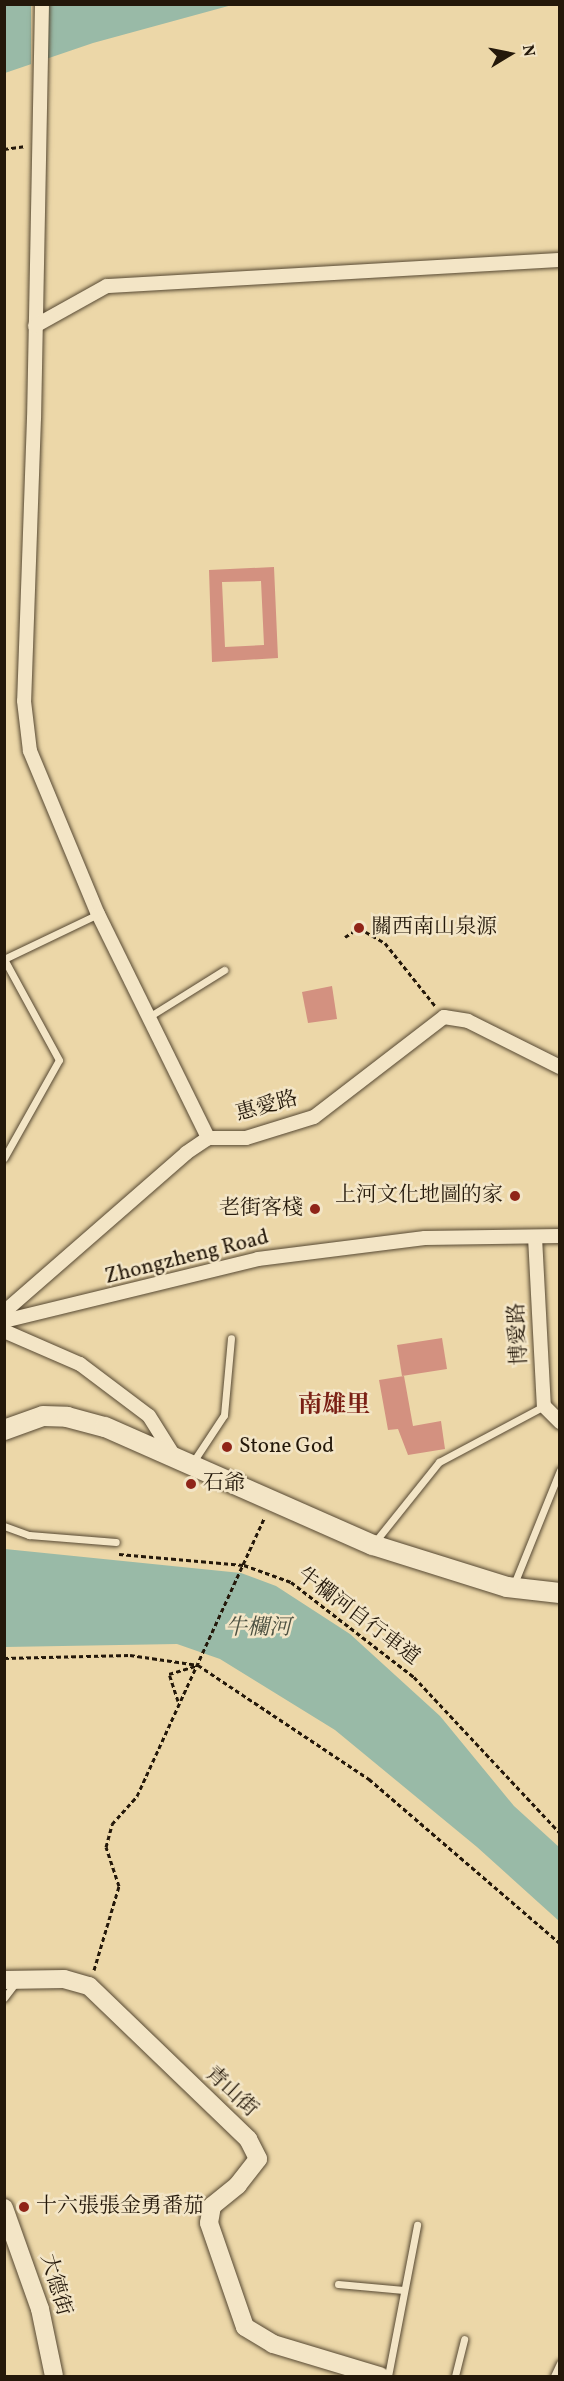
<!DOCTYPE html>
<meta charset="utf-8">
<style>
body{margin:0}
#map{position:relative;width:564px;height:2381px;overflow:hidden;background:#ecd7a8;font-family:Vollkorn,"Noto Serif TC",serif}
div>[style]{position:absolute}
.water>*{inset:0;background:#99baa7}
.pier>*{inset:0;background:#ecd7a8}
.building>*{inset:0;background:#d39180}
.path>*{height:3px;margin-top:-1.5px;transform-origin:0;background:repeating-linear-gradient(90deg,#24180a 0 4.5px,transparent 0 7.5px)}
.roads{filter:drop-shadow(0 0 2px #564832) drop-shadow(0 0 2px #564832)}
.service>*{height:7px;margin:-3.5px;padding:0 3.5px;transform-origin:3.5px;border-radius:3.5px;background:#f3e5c6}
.minor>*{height:14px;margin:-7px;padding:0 7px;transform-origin:7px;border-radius:7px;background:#f3e5c6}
.tertiary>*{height:18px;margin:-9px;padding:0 9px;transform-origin:9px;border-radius:9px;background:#f3e5c6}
.secondary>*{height:20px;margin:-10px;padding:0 10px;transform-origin:10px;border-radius:10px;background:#f3e5c6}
.dots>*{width:16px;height:16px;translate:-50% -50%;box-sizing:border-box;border:3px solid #f3e5c6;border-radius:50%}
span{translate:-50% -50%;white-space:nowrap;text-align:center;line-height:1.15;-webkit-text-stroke:5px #f3e5c6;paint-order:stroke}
.poi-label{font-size:21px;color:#24180a}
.left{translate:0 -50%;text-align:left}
.right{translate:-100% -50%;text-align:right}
.street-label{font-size:21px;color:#24180a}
.water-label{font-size:22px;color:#4d5141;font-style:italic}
.quarter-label{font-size:24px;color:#7a1f14;font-weight:700}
.frame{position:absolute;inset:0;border:6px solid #24180a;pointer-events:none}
.north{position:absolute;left:480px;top:24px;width:60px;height:60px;-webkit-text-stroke:4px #f3e5c6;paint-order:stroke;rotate:80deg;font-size:16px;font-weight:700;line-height:24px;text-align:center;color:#24180a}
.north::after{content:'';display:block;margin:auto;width:21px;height:27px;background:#24180a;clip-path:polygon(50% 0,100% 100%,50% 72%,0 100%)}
</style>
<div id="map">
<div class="water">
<div style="clip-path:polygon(4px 5px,232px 5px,93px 43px,5px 73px)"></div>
<div style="clip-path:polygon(5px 1549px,241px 1573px,276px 1586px,350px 1634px,440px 1716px,514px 1806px,559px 1847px,559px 1921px,477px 1847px,335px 1730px,220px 1659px,177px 1644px,5px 1647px)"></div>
</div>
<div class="pier">
<div style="clip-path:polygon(31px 5px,45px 5px,45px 62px,31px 67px)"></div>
</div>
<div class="building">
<div style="clip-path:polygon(evenodd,274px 567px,278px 658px,212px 662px,209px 570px,274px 567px,261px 581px,264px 645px,225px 647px,222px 582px,261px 581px)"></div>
<div style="clip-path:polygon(332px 986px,337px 1019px,308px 1023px,302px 992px)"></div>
<div style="clip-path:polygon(442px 1338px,447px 1369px,402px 1376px,397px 1345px)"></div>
<div style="clip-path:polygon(404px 1376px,413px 1426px,441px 1421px,445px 1449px,408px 1455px,398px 1429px,388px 1430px,379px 1380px)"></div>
</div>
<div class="path">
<div style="left:4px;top:149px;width:22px;rotate:-8deg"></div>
<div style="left:345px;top:937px;width:17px;rotate:-33deg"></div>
<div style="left:359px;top:928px;width:30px;rotate:30deg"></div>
<div style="left:385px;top:943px;width:82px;rotate:51.4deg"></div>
<div style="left:119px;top:1554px;width:125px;rotate:5deg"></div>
<div style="left:244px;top:1565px;width:50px;rotate:19.9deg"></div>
<div style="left:291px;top:1582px;width:155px;rotate:37.7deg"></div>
<div style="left:414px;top:1677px;width:214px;rotate:46.9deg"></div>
<div style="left:4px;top:1658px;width:126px;rotate:-1.4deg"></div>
<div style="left:130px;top:1655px;width:69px;rotate:8.4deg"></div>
<div style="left:198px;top:1665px;width:206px;rotate:33.7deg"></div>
<div style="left:369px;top:1779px;width:252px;rotate:40.7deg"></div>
<div style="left:178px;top:1701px;width:28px;rotate:-108deg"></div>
<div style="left:169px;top:1674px;width:28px;rotate:-17deg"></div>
<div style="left:94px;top:1970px;width:88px;rotate:-73.4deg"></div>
<div style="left:119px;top:1886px;width:41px;rotate:-108.4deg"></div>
<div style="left:106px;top:1847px;width:24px;rotate:-75deg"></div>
<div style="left:112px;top:1824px;width:38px;rotate:-48deg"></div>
<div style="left:137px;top:1796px;width:307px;rotate:-65.4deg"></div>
</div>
<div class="roads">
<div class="service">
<div style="left:147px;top:1018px;width:91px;rotate:-31.9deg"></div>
<div style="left:4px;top:1158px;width:112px;rotate:-60.7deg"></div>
<div style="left:59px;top:1060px;width:115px;rotate:-118.6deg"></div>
<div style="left:4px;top:959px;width:104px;rotate:-25.6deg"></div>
<div style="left:193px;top:1462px;width:56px;rotate:-56.6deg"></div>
<div style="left:224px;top:1415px;width:77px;rotate:-84.8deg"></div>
<div style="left:4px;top:1526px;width:27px;rotate:20deg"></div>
<div style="left:29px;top:1535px;width:87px;rotate:4.6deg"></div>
<div style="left:374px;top:1543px;width:104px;rotate:-51.3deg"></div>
<div style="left:439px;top:1462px;width:119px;rotate:-28.1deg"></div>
<div style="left:514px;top:1584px;width:123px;rotate:-68deg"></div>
<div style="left:4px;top:1998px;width:20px;rotate:-53deg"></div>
<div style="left:338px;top:2284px;width:66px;rotate:5.2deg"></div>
<div style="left:388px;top:2376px;width:154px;rotate:-79.1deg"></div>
<div style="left:455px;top:2376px;width:38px;rotate:-76deg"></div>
<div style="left:554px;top:2376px;width:14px;rotate:-65deg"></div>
</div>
<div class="minor">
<div style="left:42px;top:4px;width:414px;rotate:91.1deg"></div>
<div style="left:34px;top:418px;width:283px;rotate:92deg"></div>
<div style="left:24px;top:701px;width:50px;rotate:83.2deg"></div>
<div style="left:30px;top:751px;width:177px;rotate:67.4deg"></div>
<div style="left:98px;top:914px;width:250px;rotate:63.8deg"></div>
<div style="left:35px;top:326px;width:82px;rotate:-29.1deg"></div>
<div style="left:107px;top:286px;width:454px;rotate:-3.3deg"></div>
<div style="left:535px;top:1237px;width:169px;rotate:87deg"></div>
<div style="left:544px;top:1406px;width:23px;rotate:45deg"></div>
<div style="left:4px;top:1312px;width:242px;rotate:-41.1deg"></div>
<div style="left:186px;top:1153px;width:27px;rotate:-34deg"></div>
<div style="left:208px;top:1138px;width:38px"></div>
<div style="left:246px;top:1138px;width:71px;rotate:-17.2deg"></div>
<div style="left:314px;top:1117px;width:164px;rotate:-37.6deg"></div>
<div style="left:444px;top:1017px;width:24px;rotate:9deg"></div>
<div style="left:468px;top:1021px;width:103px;rotate:26.6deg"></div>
<div style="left:4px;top:1321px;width:261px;rotate:-13.7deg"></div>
<div style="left:258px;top:1259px;width:168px;rotate:-7.2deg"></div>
<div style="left:425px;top:1238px;width:135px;rotate:-0.8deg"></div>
<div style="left:4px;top:1331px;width:83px;rotate:23.5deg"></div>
<div style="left:80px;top:1364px;width:86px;rotate:37deg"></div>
<div style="left:149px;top:1416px;width:51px;rotate:57.9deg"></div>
</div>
<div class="tertiary">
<div style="left:4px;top:1980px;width:60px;rotate:-1deg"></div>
<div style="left:64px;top:1979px;width:26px;rotate:16deg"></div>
<div style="left:89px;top:1986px;width:221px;rotate:43.9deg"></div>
<div style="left:248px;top:2139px;width:22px;rotate:63deg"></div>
<div style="left:258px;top:2159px;width:33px;rotate:128deg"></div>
<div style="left:238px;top:2185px;width:33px;rotate:141deg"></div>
<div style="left:212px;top:2206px;width:17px;rotate:100deg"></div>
<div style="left:209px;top:2223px;width:110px;rotate:70.9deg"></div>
<div style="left:245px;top:2327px;width:33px;rotate:31deg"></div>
<div style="left:273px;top:2344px;width:112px;rotate:16.7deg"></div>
<div style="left:4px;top:2208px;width:107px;rotate:70.4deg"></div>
<div style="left:40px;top:2309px;width:68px;rotate:78.2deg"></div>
</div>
<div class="secondary">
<div style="left:4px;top:1430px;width:41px;rotate:-19.7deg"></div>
<div style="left:43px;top:1416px;width:24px;rotate:2deg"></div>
<div style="left:67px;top:1417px;width:39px;rotate:15deg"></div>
<div style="left:105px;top:1427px;width:293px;rotate:23.8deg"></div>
<div style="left:373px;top:1545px;width:140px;rotate:17.4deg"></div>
<div style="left:507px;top:1587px;width:53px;rotate:6.5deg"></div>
</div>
</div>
<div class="dots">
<div style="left:359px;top:928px;background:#8f2418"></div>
<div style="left:515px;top:1196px;background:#8f2418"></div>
<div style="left:315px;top:1209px;background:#8f2418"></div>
<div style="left:227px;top:1447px;background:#8f2418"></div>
<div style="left:191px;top:1484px;background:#8f2418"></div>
<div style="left:24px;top:2207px;background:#8f2418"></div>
</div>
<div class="poi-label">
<span class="left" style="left:371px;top:928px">關西南山泉源</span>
<span class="right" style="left:503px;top:1196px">上河文化地圖的家</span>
<span class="right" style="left:303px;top:1209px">老街客棧</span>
<span class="left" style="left:239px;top:1447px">Stone God</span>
<span class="left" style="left:203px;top:1484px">石爺</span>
<span class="left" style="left:36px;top:2207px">十六張張金勇番茄</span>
</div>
<div class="street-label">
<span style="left:267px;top:1107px;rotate:-15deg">惠愛路</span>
<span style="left:187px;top:1258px;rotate:-14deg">Zhongzheng Road</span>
<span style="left:519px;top:1334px;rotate:-93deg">博愛路</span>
<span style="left:358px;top:1617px;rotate:37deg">牛欄河自行車道</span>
<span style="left:231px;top:2092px;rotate:43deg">青山街</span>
<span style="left:55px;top:2285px;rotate:74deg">大德街</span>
</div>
<div class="water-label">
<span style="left:258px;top:1629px">牛欄河</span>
</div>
<div class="quarter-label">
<span style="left:334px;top:1407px">南雄里</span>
</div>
<div class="frame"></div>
<div class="north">N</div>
</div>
